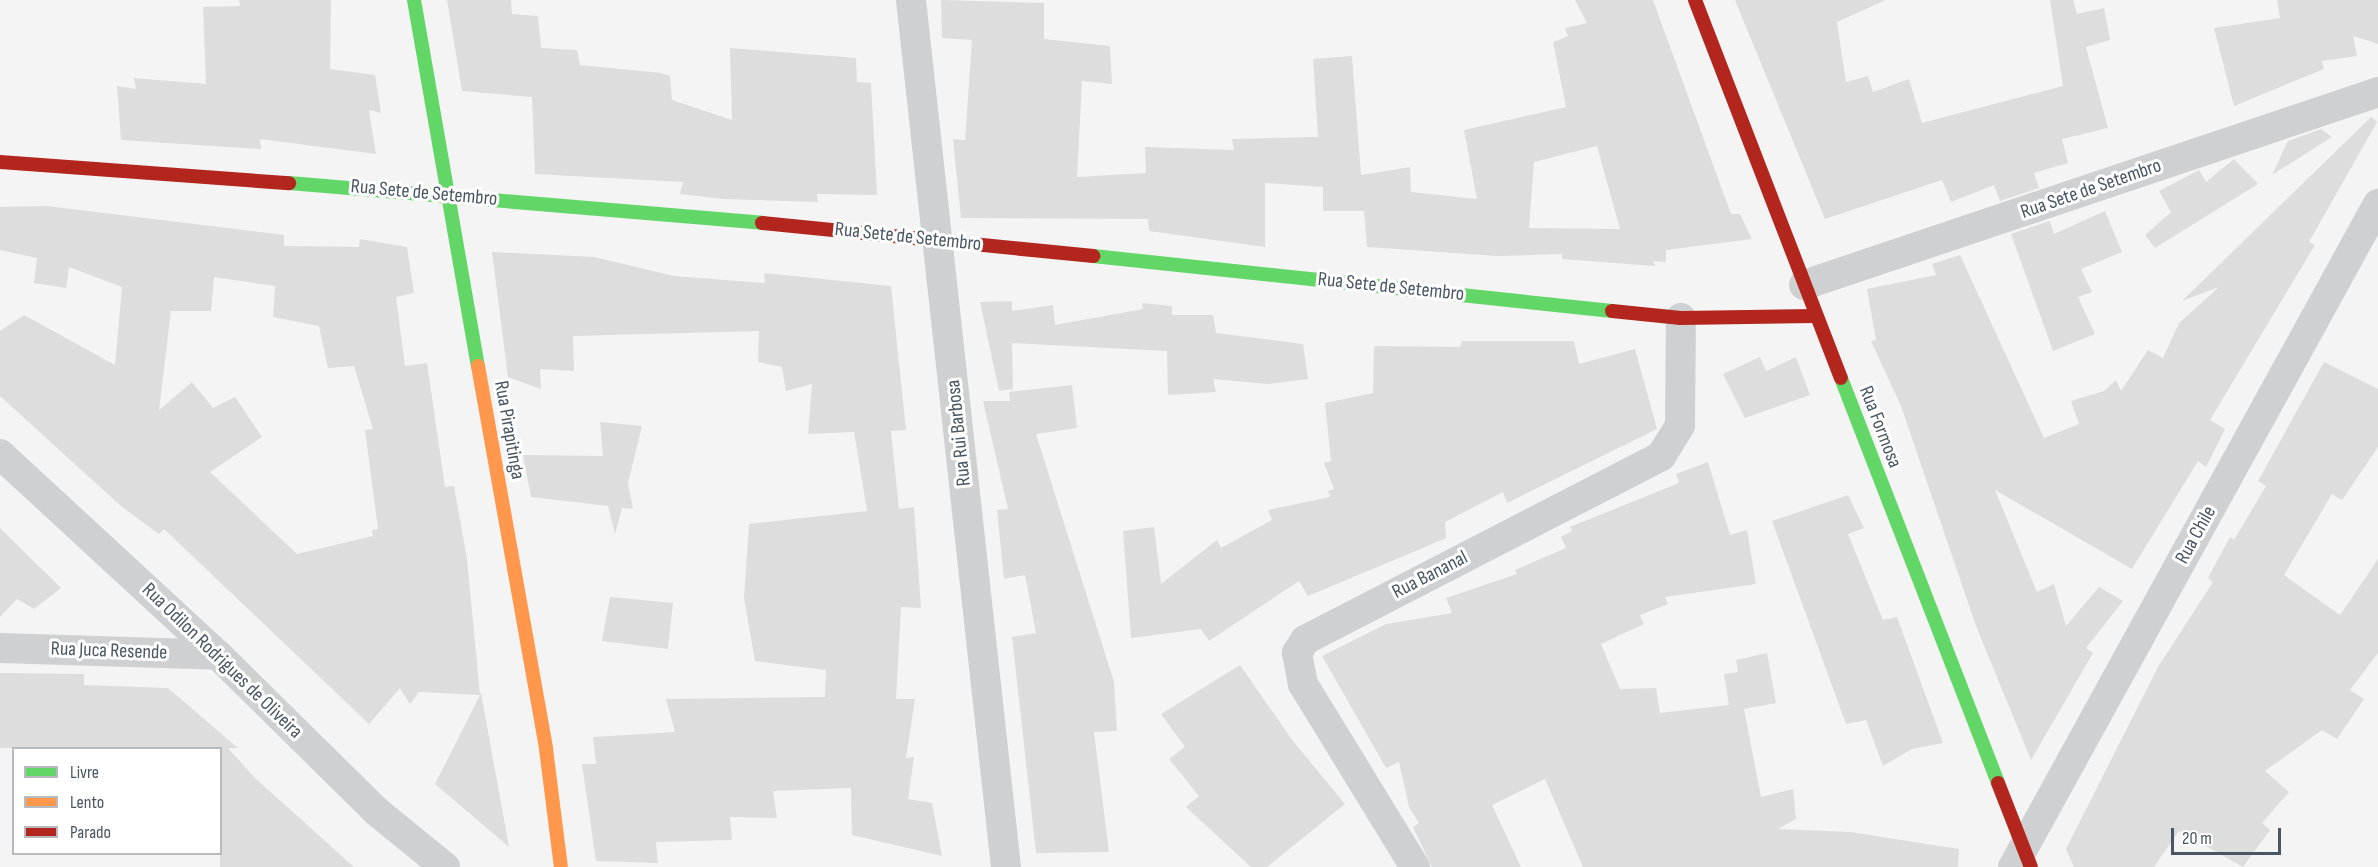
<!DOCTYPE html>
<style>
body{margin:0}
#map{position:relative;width:2378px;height:867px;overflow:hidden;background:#f4f4f4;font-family:"Sofia Sans Condensed",sans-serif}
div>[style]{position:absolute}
.building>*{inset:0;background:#ddddde}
.street>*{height:30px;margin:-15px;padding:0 15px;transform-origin:15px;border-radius:15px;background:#ced0d2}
.fast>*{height:14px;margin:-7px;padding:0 7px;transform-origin:7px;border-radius:7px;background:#63d668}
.slow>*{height:14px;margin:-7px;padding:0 7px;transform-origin:7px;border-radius:7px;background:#ff974d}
.jam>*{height:14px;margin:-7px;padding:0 7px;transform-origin:7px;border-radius:7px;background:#b3261e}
span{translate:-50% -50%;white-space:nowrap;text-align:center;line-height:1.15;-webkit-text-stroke:6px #fff;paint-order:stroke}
.street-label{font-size:20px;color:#4a5661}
.legend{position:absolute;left:12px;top:747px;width:210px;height:108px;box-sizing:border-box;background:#fff;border:2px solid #b7bbc0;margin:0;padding:8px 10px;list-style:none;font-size:18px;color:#4a5661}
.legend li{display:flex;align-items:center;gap:12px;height:30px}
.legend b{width:30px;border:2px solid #b7bbc0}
.scale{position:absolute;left:2171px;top:828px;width:110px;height:27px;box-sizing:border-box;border:3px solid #4a5661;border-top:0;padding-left:8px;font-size:18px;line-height:21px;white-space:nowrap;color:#4a5661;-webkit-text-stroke:4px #fff;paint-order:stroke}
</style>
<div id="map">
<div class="building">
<div style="clip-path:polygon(239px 0,331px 0,330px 69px,375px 75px,381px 113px,369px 110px,376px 154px,260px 139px,261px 149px,121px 140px,117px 86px,136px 89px,134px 78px,206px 84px,203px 7px,240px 6px)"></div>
<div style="clip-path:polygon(447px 0,511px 0,512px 14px,538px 16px,541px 48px,577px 50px,580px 65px,661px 73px,670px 76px,672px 100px,732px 120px,730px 48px,856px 58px,857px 82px,871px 83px,877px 195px,817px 194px,818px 202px,724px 199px,680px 194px,683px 182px,535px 174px,532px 97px,462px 91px)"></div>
<div style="clip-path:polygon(evenodd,941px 0,1044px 3px,1044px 39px,1110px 46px,1112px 84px,1082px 81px,1077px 177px,1146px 173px,1145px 147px,1234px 150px,1232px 139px,1318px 137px,1313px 59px,1352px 56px,1361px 175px,1410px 167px,1411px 192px,1477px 199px,1464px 130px,1566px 107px,1553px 42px,1568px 36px,1565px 28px,1587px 23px,1575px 0,1653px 0,1731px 214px,1740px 214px,1752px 239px,1666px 250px,1666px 262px,1653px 261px,1655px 266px,1562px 259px,1562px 254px,1498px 256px,1367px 247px,1364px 211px,1323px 211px,1323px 187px,1265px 183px,1265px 247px,1149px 231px,1148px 219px,961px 218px,953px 139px,965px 140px,972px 40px,942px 38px,941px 0,1597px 146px,1620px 229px,1529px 228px,1534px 162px,1597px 146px)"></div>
<div style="clip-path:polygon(1735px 0,1886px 0,1837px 22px,1846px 82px,1868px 76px,1873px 92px,1909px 79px,1922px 123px,2063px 86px,2050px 0,2073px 0,2077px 14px,2104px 8px,2110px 40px,2086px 47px,2108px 128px,2062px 139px,2068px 163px,2034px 173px,2039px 188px,2000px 201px,1994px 185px,1951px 202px,1942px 180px,1825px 219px)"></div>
<div style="clip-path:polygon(2277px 0,2378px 0,2378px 44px,2353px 36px,2357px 56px,2322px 61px,2324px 69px,2234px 106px,2214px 28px,2280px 18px)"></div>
<div style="clip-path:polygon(2371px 117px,2377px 122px,2309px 242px,2315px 245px,2210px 420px,2225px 429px,2206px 467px,2198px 461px,2132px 569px,1995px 490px,2037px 592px,2054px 584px,2066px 626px,2099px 587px,2123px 601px,2086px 648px,2093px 653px,2031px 760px,1976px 626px,1901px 406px,1871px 341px,1876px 340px,1867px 289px,1936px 275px,1932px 264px,1960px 255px,2044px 438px,2079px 424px,2071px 401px,2104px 391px,2116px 380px,2121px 391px,2148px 350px,2163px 358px,2179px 323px,2219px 287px,2182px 301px)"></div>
<div style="clip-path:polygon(2321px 129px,2332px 137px,2272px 175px,2288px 141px)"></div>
<div style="clip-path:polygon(2234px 159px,2258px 184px,2155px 248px,2145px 235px,2171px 212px,2159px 191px,2199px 170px,2206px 182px)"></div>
<div style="clip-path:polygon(evenodd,47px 206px,284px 235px,284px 246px,359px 247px,360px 239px,407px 247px,414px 293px,396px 297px,405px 366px,427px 363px,445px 487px,454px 486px,467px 559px,480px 695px,419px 692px,410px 704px,400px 688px,369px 724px,164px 529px,159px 534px,122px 507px,0 396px,0 331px,24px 315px,115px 365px,122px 287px,69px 267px,66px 288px,34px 283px,37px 258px,0 250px,0 207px,47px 206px,214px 277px,275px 286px,273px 317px,319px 326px,328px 368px,354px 366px,373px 429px,365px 430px,378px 529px,372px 530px,373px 536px,297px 554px,210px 472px,262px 437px,235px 397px,213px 408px,192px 382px,159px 410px,171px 311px,211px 311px,214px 277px)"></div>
<div style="clip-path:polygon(2105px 211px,2122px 252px,2081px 269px,2092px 292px,2078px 297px,2095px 334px,2053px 351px,2011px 234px,2050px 221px,2054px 234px)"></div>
<div style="clip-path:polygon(492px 252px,594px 257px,674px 276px,765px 283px,764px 273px,891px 286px,906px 430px,891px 431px,899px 509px,914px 507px,921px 608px,901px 607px,896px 699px,915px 699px,906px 758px,914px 757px,908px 799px,932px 803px,942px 856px,852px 835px,851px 788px,773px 791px,777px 818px,730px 817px,732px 840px,656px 842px,658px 863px,596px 861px,582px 764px,596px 764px,593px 737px,675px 732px,666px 699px,825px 697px,826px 670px,755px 661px,744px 598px,749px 524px,867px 511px,854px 432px,808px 434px,812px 384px,786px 391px,782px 367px,758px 362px,759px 331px,573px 336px,574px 371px,540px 369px,541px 389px,508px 377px)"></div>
<div style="clip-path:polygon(1012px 301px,1012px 311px,1053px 305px,1055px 325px,1143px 309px,1142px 303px,1172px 306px,1172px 315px,1213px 315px,1216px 333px,1303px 344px,1308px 379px,1268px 384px,1213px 379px,1216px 392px,1168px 395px,1167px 351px,1012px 343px,1013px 389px,999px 391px,980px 302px)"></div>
<div style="clip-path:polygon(1462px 341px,1574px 341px,1579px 364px,1635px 349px,1657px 429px,1507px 503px,1503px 492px,1445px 522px,1446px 538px,1418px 550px,1308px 596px,1299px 581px,1209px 641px,1201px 629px,1131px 638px,1123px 531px,1154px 527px,1161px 584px,1217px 540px,1221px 548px,1272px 520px,1268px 510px,1330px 497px,1328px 491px,1334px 489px,1324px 463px,1331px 461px,1325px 403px,1373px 393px,1374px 346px,1460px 347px)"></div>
<div style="clip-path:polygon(1760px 357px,1766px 371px,1796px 357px,1810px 395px,1745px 418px,1723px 374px)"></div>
<div style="clip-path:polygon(2324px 362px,2378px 389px,2378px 447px,2342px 500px,2332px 494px,2284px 575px,2340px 615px,2378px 559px,2378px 653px,2350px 690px,2364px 699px,2337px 739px,2322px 730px,2265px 771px,2289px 792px,2262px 823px,2270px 830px,2243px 867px,2179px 831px,2154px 867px,2074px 867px,2066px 849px,2072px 837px,2158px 667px,2213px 582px,2208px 578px,2230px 537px,2234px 540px,2266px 486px,2258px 481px)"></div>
<div style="clip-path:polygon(1072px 385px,1077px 428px,1036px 434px,1114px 682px,1117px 731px,1094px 732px,1109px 852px,1036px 853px,1012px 637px,1036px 633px,1025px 575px,1004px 579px,997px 510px,1008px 509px,983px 401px,1010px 401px,1009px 392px)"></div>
<div style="clip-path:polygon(600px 422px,642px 426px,628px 483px,633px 509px,622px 508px,615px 534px,608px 506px,531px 497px,523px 455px,603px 456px)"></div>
<div style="clip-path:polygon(1708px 462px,1730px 535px,1747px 530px,1756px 584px,1665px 597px,1668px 604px,1640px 615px,1644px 624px,1601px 644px,1620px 689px,1656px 688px,1660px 713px,1729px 705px,1724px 674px,1738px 672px,1736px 660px,1767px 653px,1776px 703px,1744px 709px,1761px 797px,1793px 789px,1796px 819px,1778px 829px,1850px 832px,1959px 849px,1958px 867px,1583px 867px,1545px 779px,1492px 805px,1521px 867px,1432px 867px,1413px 827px,1419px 823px,1409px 807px,1399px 762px,1386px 768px,1322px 656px,1386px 624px,1452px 613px,1446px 598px,1517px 574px,1515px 570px,1566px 548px,1561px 537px,1572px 531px,1570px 527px,1679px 483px,1676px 474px)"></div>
<div style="clip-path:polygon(1848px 495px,1864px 528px,1848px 534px,1883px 620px,1897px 617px,1943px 743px,1912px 749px,1883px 766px,1866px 720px,1846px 724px,1772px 521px)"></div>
<div style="clip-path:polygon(0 528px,61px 588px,34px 609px,17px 599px,0 617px)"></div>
<div style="clip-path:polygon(610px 597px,673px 603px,668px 649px,602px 641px)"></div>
<div style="clip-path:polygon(1240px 665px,1293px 741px,1345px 804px,1267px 867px,1251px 867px,1186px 807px,1199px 796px,1169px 759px,1185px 747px,1161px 714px)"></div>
<div style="clip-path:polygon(0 673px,84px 674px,84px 685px,168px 688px,238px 748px,228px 748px,254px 777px,354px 867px,220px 867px,220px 748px,0 748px)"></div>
<div style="clip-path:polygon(481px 693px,509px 847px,435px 784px)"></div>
</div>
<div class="street">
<div style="left:911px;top:0;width:872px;rotate:83.75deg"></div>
<div style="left:1804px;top:285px;width:606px;rotate:-18.58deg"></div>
<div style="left:0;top:454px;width:297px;rotate:42.7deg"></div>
<div style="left:218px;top:655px;width:222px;rotate:44.6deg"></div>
<div style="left:376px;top:811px;width:89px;rotate:39.1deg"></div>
<div style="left:0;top:648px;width:218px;rotate:1.8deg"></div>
<div style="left:1415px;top:867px;width:215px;rotate:-121.5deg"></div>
<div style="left:1303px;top:684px;width:32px;rotate:-101deg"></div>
<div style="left:1297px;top:653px;width:15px;rotate:-58deg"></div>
<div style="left:1305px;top:640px;width:401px;rotate:-27.3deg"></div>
<div style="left:1661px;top:456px;width:36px;rotate:-58deg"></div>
<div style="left:1680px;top:425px;width:107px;rotate:-89.5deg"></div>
<div style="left:2013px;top:867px;width:757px;rotate:-61.17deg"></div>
</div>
<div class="fast">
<div style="left:414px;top:0;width:372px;rotate:80.1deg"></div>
<div style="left:289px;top:183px;width:475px;rotate:4.8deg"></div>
<div style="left:1093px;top:256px;width:522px;rotate:6.05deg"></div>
<div style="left:1841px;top:378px;width:434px;rotate:68.8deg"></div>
</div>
<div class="slow">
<div style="left:478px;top:366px;width:389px;rotate:79.9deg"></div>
<div style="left:546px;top:749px;width:119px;rotate:82.8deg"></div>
</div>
<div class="jam">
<div style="left:1695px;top:0;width:405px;rotate:68.9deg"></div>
<div style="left:0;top:162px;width:290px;rotate:4.2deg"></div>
<div style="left:762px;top:223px;width:333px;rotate:5.7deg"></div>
<div style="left:1612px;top:311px;width:69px;rotate:5.8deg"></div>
<div style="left:1681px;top:318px;width:134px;rotate:-0.9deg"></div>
<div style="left:1998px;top:783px;width:90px;rotate:68.6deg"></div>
</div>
<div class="street-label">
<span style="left:2091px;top:189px;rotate:-19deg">Rua Sete de Setembro</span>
<span style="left:424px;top:193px;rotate:5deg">Rua Sete de Setembro</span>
<span style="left:908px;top:237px;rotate:6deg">Rua Sete de Setembro</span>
<span style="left:1391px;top:287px;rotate:6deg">Rua Sete de Setembro</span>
<span style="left:1880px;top:427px;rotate:69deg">Rua Formosa</span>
<span style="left:509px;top:430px;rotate:80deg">Rua Pirapitinga</span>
<span style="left:959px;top:433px;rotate:-96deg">Rua Rui Barbosa</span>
<span style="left:2196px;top:535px;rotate:-61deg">Rua Chile</span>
<span style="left:1430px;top:575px;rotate:-27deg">Rua Bananal</span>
<span style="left:109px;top:651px;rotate:2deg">Rua Juca Resende</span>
<span style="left:222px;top:661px;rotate:44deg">Rua Odilon Rodrigues de Oliveira</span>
</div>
<ul class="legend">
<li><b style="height:8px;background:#63d668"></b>Livre</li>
<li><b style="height:8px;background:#ff974d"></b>Lento</li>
<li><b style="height:8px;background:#b3261e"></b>Parado</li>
</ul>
<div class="scale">20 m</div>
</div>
